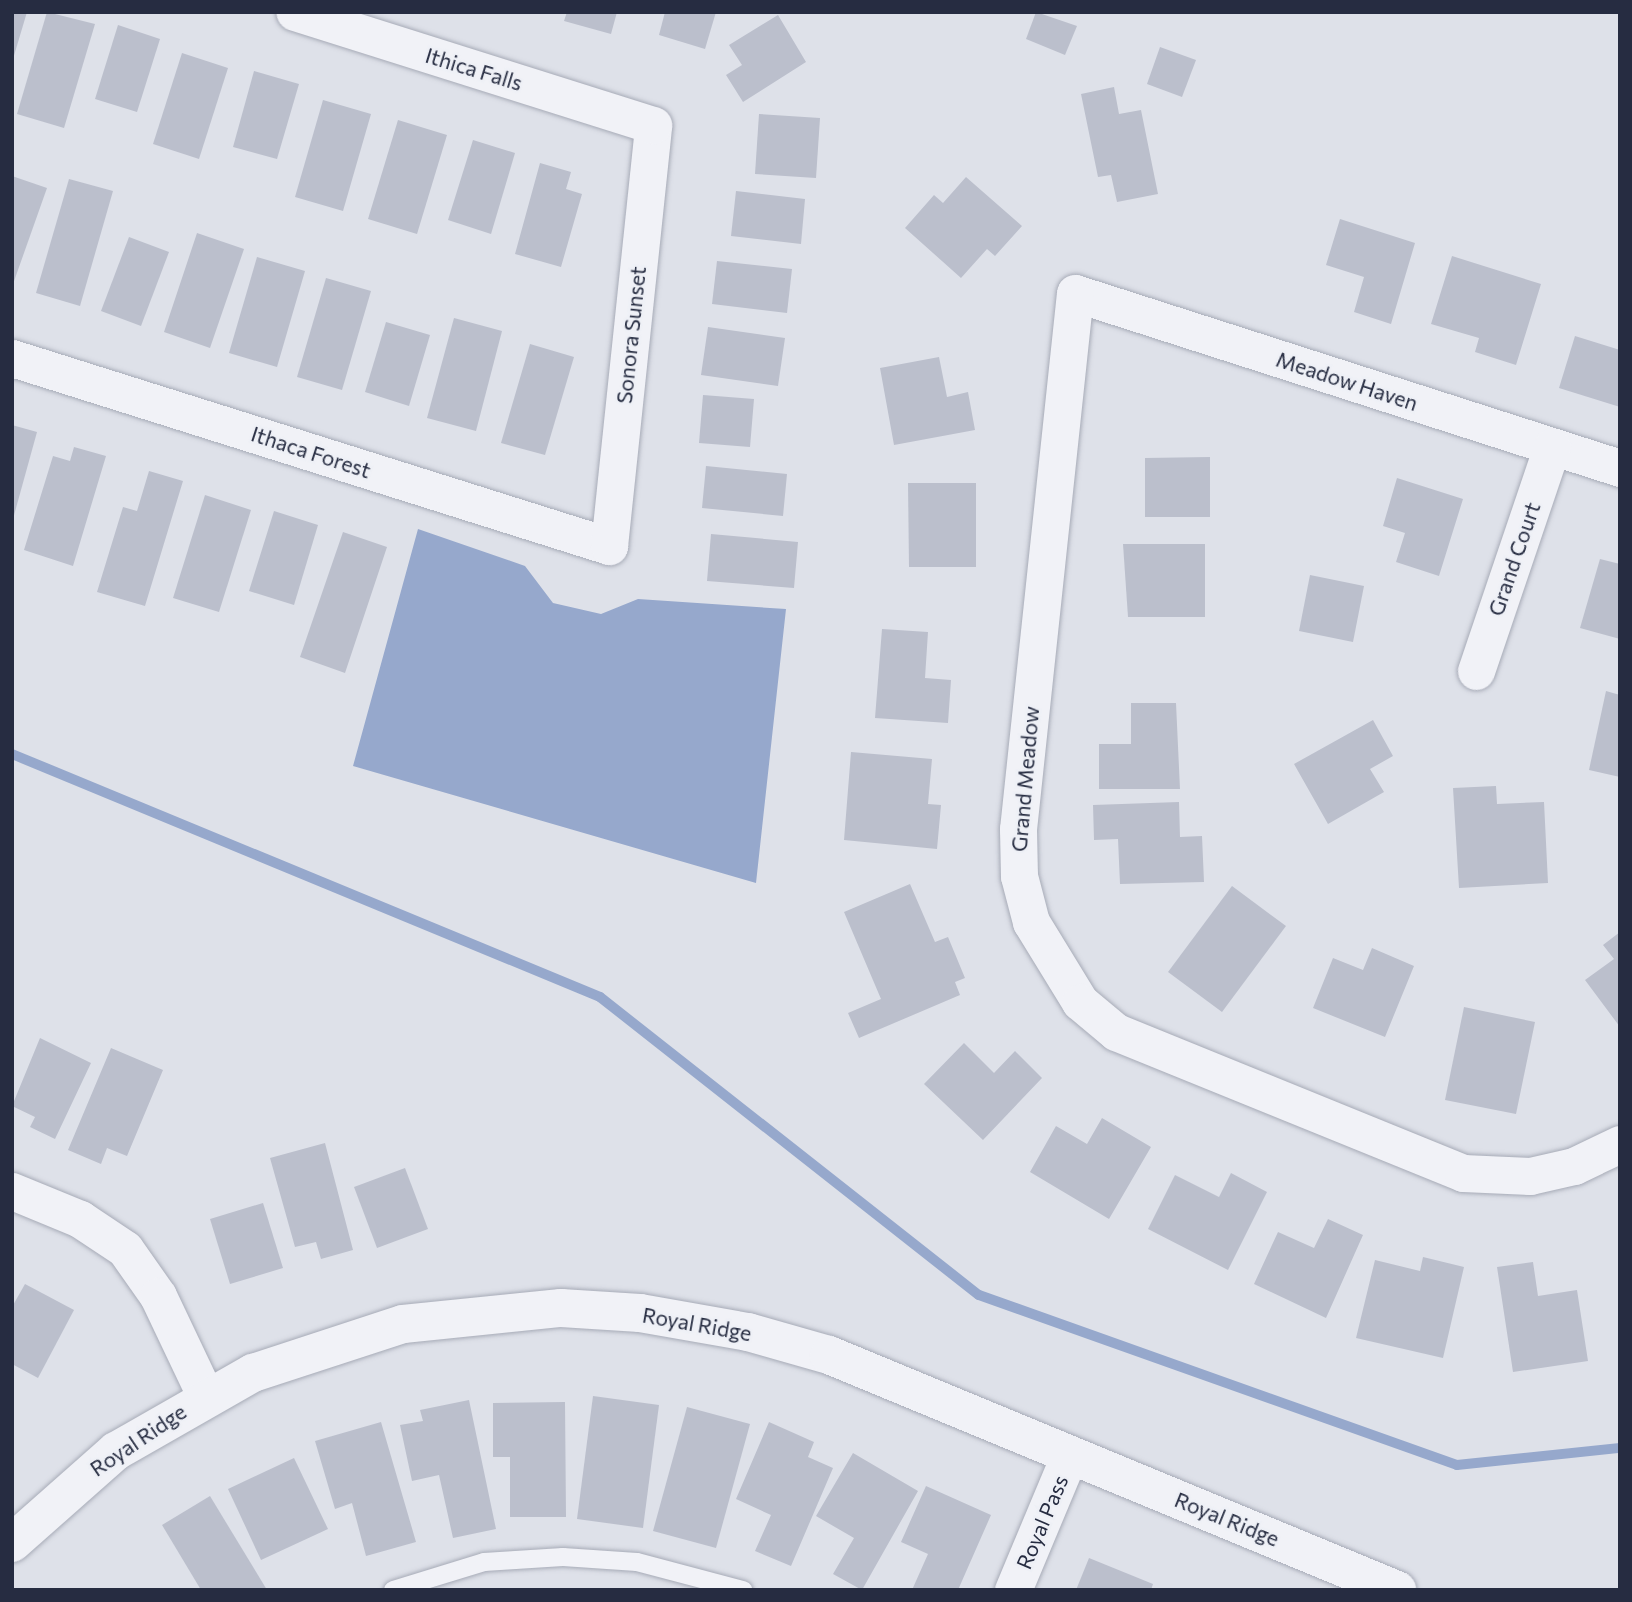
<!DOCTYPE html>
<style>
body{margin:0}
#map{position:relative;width:1632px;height:1602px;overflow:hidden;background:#dee1e9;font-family:Commissioner,sans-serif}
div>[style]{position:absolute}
.water>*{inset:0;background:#96a8cc}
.stream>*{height:10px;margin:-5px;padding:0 5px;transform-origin:5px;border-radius:5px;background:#96a8cc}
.building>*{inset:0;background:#bbbfcc}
.roads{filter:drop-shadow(0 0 2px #a7abb7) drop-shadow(0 0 2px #a7abb7)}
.service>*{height:18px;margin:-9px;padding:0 9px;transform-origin:9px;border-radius:9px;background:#f1f2f7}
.minor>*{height:37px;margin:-18.5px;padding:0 18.5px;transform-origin:18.5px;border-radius:18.5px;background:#f1f2f7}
.tertiary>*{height:38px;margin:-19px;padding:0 19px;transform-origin:19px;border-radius:19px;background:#f1f2f7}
span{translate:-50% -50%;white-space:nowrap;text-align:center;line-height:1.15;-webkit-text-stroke:5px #eef0f6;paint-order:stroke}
.street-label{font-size:21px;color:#262c41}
.frame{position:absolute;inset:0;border:14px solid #262c41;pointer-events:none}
</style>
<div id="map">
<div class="water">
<div style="clip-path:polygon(418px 529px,525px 566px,553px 603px,601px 614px,638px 599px,786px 609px,756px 883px,353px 766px)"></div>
</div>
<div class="stream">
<div style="left:12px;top:754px;width:636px;rotate:22.45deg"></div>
<div style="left:600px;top:997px;width:482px;rotate:38.2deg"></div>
<div style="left:979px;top:1295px;width:507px;rotate:19.58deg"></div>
<div style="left:1457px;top:1465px;width:164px;rotate:-6deg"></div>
</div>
<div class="building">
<div style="clip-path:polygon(12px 12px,27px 12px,13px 59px,12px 59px)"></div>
<div style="clip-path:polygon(47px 12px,95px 24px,64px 128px,17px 114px)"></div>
<div style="clip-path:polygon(567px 12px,617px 12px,611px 34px,564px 21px)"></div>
<div style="clip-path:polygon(665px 12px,716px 12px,705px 49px,659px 35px)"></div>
<div style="clip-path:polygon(1036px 12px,1077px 26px,1065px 55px,1026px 39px)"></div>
<div style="clip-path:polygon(778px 15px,806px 62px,743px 102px,726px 75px,742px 65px,729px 45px)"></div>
<div style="clip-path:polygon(118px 25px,160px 39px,137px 112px,95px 99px)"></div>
<div style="clip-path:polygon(1160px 47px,1196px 60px,1182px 97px,1147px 84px)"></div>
<div style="clip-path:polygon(182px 53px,228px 68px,199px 159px,153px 144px)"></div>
<div style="clip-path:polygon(254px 71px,299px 84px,277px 159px,233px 147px)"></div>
<div style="clip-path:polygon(1114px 87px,1119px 114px,1141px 110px,1158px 194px,1117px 202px,1111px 175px,1098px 177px,1081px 94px)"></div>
<div style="clip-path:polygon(323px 100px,371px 114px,343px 211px,295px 197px)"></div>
<div style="clip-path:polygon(759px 114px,820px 118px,816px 178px,755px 174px)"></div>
<div style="clip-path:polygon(398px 120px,447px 135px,417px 234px,368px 219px)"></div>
<div style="clip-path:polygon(473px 140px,515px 153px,491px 234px,448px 220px)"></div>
<div style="clip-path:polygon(540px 163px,571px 172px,566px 189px,582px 194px,561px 267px,515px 254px)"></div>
<div style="clip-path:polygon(12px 176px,47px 188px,13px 284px,12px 284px)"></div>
<div style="clip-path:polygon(966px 177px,1022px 226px,995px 256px,987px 249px,961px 278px,905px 228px,934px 195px,943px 203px)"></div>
<div style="clip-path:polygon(69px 179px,113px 191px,80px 306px,36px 293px)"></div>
<div style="clip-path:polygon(736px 191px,805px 199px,801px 244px,731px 236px)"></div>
<div style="clip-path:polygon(1340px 219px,1415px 243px,1391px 324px,1354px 312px,1364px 277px,1326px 265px)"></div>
<div style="clip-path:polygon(197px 233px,244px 249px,210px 348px,164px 332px)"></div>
<div style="clip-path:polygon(129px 237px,169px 252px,141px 326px,101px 311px)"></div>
<div style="clip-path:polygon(1452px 256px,1541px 284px,1516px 365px,1475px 352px,1479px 338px,1431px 324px)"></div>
<div style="clip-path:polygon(257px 257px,305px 271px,277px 367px,229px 353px)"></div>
<div style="clip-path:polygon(717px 261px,792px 269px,787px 313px,712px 304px)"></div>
<div style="clip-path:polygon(326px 278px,371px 291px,342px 390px,297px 377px)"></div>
<div style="clip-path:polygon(454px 318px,502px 331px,476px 431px,427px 418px)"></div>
<div style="clip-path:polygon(386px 322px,430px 335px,409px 406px,365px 392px)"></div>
<div style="clip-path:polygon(708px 327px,785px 338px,778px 386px,701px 375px)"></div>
<div style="clip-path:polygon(1575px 336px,1620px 350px,1620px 407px,1559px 388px)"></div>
<div style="clip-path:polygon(530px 344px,574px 357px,545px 455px,501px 443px)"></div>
<div style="clip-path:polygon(939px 357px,947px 397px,968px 392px,975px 430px,894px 445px,880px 368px)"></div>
<div style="clip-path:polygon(703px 395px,754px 399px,750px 447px,699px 443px)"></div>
<div style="clip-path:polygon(12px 425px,37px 432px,13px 519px,12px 518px)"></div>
<div style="clip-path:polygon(74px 447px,106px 456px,73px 566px,24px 550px,53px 456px,70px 461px)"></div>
<div style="clip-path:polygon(1210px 457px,1210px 517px,1145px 517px,1145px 458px)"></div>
<div style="clip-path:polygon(706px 466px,787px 474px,783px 516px,702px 508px)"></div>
<div style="clip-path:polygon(149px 471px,183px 481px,145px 606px,97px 592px,123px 507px,137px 511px)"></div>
<div style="clip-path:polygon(1397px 478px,1463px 499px,1439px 576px,1396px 562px,1405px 533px,1383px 526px)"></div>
<div style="clip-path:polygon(908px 483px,976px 483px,976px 567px,909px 567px)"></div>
<div style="clip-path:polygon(205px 495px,251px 510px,219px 612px,173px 598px)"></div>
<div style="clip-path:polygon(274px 511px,318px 525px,294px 605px,249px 591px)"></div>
<div style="clip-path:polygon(343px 532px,387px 547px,345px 673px,300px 657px)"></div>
<div style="clip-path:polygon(711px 534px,798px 542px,794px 588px,707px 581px)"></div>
<div style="clip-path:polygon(1123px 544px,1205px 544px,1205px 617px,1128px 617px)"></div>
<div style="clip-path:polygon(1600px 559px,1620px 564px,1620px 639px,1580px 628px)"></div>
<div style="clip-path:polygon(1310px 575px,1364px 586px,1353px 642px,1299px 631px)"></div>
<div style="clip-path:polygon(882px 629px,928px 632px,925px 678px,951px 680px,948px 723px,875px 718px)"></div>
<div style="clip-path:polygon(1606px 691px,1620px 695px,1620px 777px,1589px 770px)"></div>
<div style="clip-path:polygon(1131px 703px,1176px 703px,1180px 789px,1099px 789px,1099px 744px,1131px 744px)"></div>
<div style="clip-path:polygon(1373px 720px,1393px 756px,1370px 769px,1384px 792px,1328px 824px,1294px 764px)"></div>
<div style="clip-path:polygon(851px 752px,932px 759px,928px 804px,941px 805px,937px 849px,844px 840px)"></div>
<div style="clip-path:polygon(1496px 786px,1497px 804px,1544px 802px,1548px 883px,1459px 888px,1453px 788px)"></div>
<div style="clip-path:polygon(1179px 802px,1180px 837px,1202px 836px,1204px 882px,1120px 884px,1118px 839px,1094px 840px,1093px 805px)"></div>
<div style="clip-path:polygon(910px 884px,935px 942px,948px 937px,965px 978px,955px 982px,960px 995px,859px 1038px,848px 1013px,881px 999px,844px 912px)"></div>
<div style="clip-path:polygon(1232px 886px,1286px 926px,1222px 1012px,1168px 972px)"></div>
<div style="clip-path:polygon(1620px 932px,1620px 1027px,1585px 980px,1614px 959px,1603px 945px)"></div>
<div style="clip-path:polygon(1372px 948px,1414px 966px,1385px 1037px,1313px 1008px,1333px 958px,1363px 970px)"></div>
<div style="clip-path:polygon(1464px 1007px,1535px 1022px,1516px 1114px,1445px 1100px)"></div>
<div style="clip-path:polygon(40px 1038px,91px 1063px,55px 1139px,30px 1127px,35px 1117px,12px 1106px)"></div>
<div style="clip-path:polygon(964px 1043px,994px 1073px,1015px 1051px,1042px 1078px,983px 1140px,924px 1084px)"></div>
<div style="clip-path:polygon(111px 1048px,163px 1070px,127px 1156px,107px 1148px,101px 1164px,68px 1150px)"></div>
<div style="clip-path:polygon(1102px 1118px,1151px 1147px,1109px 1219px,1030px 1172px,1056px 1126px,1087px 1144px)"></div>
<div style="clip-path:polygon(325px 1143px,353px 1250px,321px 1259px,316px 1242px,295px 1247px,270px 1158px)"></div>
<div style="clip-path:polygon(405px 1168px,428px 1229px,377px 1248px,354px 1187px)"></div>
<div style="clip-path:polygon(1231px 1173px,1267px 1192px,1228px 1270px,1148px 1229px,1175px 1175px,1219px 1197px)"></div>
<div style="clip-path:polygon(263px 1203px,283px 1268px,230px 1284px,210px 1219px)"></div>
<div style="clip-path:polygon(1328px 1219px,1363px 1235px,1326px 1318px,1254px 1284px,1278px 1232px,1314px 1248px)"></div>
<div style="clip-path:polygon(1423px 1257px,1464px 1267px,1443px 1358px,1356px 1338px,1375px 1260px,1420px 1271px)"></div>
<div style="clip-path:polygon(1533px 1262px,1538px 1296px,1577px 1290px,1588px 1361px,1513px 1372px,1497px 1267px)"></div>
<div style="clip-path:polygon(25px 1284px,74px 1310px,38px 1378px,12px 1364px,12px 1307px)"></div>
<div style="clip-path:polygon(593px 1396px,659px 1405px,643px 1528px,577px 1519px)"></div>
<div style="clip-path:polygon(469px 1400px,496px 1529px,453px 1538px,439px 1475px,412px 1481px,400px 1425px,423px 1421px,420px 1410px)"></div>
<div style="clip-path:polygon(565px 1402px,566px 1517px,510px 1517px,510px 1457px,493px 1457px,493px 1403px)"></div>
<div style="clip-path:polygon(687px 1407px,750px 1424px,716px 1548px,653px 1531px)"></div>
<div style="clip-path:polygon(381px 1422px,416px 1542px,366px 1556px,352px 1503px,335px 1509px,315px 1441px)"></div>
<div style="clip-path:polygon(769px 1422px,814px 1442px,808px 1457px,833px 1468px,791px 1566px,755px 1551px,771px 1515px,736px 1499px)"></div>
<div style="clip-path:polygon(853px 1453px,918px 1491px,862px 1590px,833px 1574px,854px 1538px,816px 1516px)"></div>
<div style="clip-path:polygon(294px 1458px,328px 1529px,261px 1560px,228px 1489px)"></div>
<div style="clip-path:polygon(926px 1486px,991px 1515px,958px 1590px,912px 1590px,928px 1554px,901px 1542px)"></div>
<div style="clip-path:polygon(210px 1496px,267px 1590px,201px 1590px,162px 1525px)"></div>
<div style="clip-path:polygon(1089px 1558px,1153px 1584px,1151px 1590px,1076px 1590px)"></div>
</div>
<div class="roads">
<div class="service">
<div style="left:393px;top:1590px;width:95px;rotate:-17.1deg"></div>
<div style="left:484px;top:1562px;width:79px;rotate:-3.6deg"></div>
<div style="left:563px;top:1557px;width:74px;rotate:3.9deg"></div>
<div style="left:637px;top:1562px;width:110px;rotate:14.8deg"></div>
</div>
<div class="minor">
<div style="left:12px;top:358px;width:626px;rotate:17.48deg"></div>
<div style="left:609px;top:546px;width:423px;rotate:-84deg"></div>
<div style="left:653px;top:125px;width:376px;rotate:-162.5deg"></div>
<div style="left:1620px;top:468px;width:572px;rotate:-162.2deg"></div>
<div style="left:1075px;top:293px;width:539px;rotate:96.07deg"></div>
<div style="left:1018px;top:829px;width:47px;rotate:88.8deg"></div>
<div style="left:1019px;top:876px;width:48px;rotate:75.4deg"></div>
<div style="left:1031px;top:922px;width:94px;rotate:58.5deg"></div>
<div style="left:1080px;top:1002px;width:47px;rotate:39.8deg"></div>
<div style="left:1116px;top:1032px;width:375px;rotate:22.1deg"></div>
<div style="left:1463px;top:1173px;width:67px;rotate:2.6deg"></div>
<div style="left:1530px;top:1176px;width:45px;rotate:-12.8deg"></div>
<div style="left:1574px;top:1166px;width:51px;rotate:-25.6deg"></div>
<div style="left:1476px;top:671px;width:237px;rotate:-71.3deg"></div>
<div style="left:12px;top:1191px;width:74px;rotate:22.4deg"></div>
<div style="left:80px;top:1219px;width:54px;rotate:33.7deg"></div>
<div style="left:125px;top:1249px;width:57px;rotate:54.9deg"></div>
<div style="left:158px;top:1296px;width:112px;rotate:64.6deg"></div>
<div style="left:1013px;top:1590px;width:147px;rotate:-67.3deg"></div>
</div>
<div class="tertiary">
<div style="left:12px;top:1543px;width:139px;rotate:-41.5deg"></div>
<div style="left:116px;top:1451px;width:158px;rotate:-29.7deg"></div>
<div style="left:253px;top:1373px;width:158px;rotate:-18.1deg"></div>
<div style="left:403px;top:1324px;width:159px;rotate:-5.8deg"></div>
<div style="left:561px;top:1308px;width:79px;rotate:3.6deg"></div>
<div style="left:640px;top:1313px;width:110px;rotate:10deg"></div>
<div style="left:748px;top:1332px;width:84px;rotate:15.9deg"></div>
<div style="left:829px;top:1355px;width:615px;rotate:22.48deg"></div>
</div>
</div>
<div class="street-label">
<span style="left:474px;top:69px;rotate:17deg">Ithica Falls</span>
<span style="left:631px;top:335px;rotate:-84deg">Sonora Sunset</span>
<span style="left:1347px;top:381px;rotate:18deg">Meadow Haven</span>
<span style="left:311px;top:452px;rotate:18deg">Ithaca Forest</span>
<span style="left:1514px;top:559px;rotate:-71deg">Grand Court</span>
<span style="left:1025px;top:779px;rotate:-85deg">Grand Meadow</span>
<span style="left:697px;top:1324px;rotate:10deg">Royal Ridge</span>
<span style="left:138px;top:1440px;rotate:-34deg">Royal Ridge</span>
<span style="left:1227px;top:1519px;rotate:22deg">Royal Ridge</span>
<span style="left:1042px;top:1522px;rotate:-67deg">Royal Pass</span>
</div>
<div class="frame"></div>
</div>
